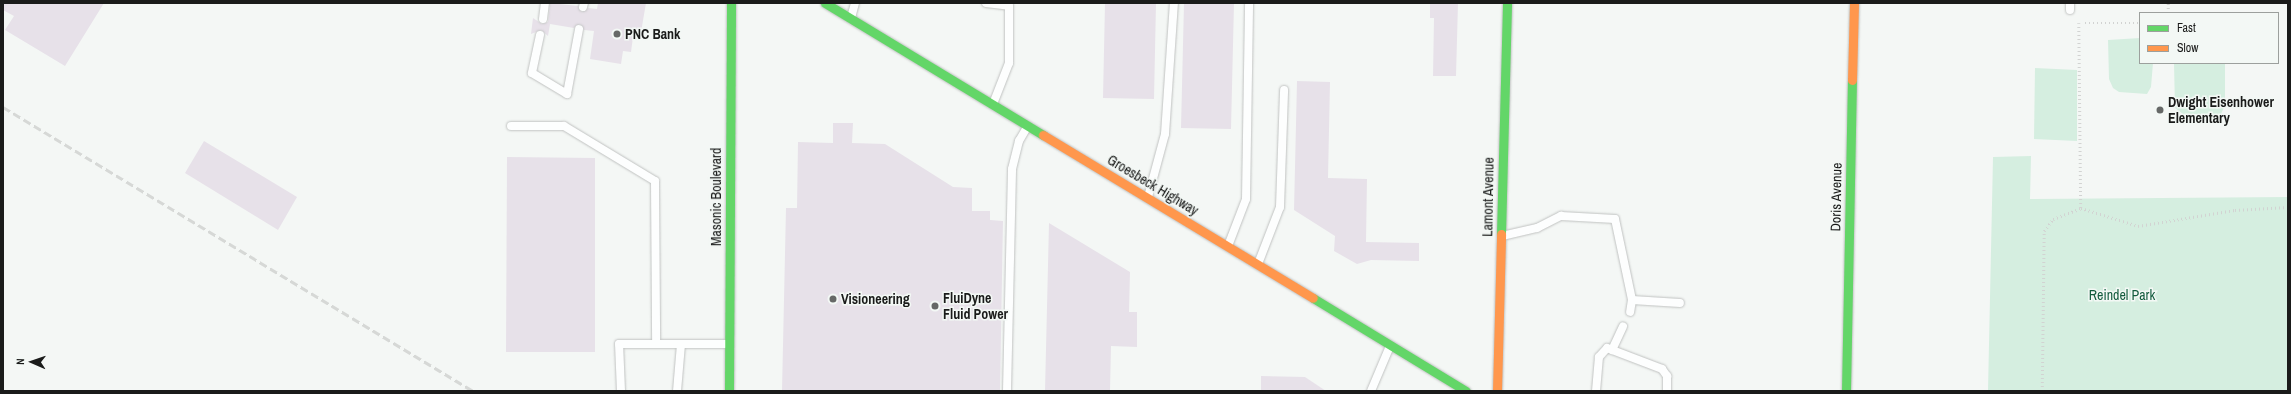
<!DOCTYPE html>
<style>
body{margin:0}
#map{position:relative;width:2291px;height:394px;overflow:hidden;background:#f4f7f5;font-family:"Archivo Narrow",sans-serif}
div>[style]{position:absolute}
.green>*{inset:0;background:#d5eee0}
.building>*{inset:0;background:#e7e1e9}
.path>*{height:2.5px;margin-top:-1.25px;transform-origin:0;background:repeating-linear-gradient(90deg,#d2d3d2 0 1px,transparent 0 4px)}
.roads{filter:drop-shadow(0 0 1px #c0c2c1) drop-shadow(0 0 1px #c0c2c1)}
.lane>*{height:8px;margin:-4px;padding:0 4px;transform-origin:4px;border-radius:4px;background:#fdfefe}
.fast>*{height:9px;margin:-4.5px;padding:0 4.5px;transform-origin:4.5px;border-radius:4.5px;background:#63d668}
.slow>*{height:9px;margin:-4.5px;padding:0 4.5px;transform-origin:4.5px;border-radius:4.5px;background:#ff974d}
.rail>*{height:3px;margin-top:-1.5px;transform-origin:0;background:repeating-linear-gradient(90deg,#d6d8d6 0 8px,transparent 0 12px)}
.dots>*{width:11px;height:11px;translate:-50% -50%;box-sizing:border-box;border:2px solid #f3f8f5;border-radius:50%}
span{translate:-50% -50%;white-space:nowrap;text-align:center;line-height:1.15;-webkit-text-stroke:3px #f3f8f5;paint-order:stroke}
.poi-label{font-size:14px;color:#1a1b1a;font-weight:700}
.left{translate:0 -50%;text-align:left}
.street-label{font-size:14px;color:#1a1b1a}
.park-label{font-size:14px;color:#125b3d}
.frame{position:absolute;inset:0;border:4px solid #1a1b1a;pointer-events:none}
.legend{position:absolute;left:2139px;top:12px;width:140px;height:52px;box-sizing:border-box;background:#f3f8f5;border:1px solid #9ca09d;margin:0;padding:5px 7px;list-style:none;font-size:12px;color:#1a1b1a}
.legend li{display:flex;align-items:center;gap:8px;height:20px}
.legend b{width:20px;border:1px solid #9ca09d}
.north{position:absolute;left:12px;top:342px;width:40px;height:40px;-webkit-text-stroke:3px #f3f8f5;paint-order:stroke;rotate:272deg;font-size:11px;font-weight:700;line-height:16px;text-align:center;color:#1a1b1a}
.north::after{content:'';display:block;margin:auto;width:14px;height:18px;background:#1a1b1a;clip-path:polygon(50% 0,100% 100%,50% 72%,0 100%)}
</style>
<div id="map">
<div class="green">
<div style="clip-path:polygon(2140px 38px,2140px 63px,2153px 63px,2151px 87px,2147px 94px,2119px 92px,2113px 88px,2109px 79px,2108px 40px)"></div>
<div style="clip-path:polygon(2174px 63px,2225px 63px,2225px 105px,2221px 114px,2183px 114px,2175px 108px)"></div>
<div style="clip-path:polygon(2035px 68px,2077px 70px,2077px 141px,2034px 139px)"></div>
<div style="clip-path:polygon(2031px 156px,2030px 199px,2288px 197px,2288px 391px,1988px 391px,1993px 157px)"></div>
</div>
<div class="building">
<div style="clip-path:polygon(3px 3px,104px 3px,65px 66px,5px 30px,14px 16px,3px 10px)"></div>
<div style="clip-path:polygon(550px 3px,578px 6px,582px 12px,588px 8px,597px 9px,598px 3px,646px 3px,640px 38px,633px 37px,631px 52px,623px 51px,621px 64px,590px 59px,594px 31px,584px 30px,580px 24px,574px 28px,550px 24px,548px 36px,541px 30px,531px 34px,533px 18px,542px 24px,548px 22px)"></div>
<div style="clip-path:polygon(1105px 3px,1156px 3px,1154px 99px,1103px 98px)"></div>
<div style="clip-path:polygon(1184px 3px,1234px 3px,1231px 129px,1181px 128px)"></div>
<div style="clip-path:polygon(1430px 3px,1458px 3px,1456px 76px,1433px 76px,1434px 18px,1430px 18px)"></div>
<div style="clip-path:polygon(1297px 81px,1330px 82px,1328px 178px,1367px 179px,1366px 242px,1419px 243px,1419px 261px,1371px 260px,1357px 264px,1334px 251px,1335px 236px,1294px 210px)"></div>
<div style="clip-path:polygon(833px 123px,853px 123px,852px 143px,885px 144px,953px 187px,972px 188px,972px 211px,990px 211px,990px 220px,1003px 221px,1000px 391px,782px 391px,786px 208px,797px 208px,798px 142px,833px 143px)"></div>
<div style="clip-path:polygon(204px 141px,297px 197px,278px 230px,185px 173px)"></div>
<div style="clip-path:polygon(507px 157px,595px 158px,595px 352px,506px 352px)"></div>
<div style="clip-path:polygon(1049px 223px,1130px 272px,1129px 312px,1137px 312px,1137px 347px,1111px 346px,1110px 391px,1045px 391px)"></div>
<div style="clip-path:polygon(1261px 376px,1305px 377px,1326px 391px,1261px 391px)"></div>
</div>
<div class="path">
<div style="left:699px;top:4px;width:1px;rotate:-90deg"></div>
<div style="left:2168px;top:13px;width:10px;rotate:-90deg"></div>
<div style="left:2079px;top:23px;width:185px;rotate:89.4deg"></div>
<div style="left:2085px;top:23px;width:55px"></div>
<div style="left:2081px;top:208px;width:60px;rotate:17.5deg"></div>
<div style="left:2138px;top:226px;width:98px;rotate:-9.4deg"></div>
<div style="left:2235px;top:210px;width:53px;rotate:-3.2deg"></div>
<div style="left:2042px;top:391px;width:160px;rotate:-89.3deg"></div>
<div style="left:2044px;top:231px;width:15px;rotate:-53deg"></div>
<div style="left:2053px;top:219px;width:30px;rotate:-21deg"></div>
</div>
<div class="roads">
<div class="lane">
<div style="left:986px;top:3px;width:23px;rotate:7deg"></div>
<div style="left:1009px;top:6px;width:57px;rotate:90deg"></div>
<div style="left:1009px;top:63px;width:44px;rotate:111.3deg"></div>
<div style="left:2070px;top:3px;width:7px;rotate:90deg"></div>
<div style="left:583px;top:7px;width:4px;rotate:-76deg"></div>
<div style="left:851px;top:18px;width:16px;rotate:-75deg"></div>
<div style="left:543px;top:19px;width:16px;rotate:-83deg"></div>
<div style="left:540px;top:35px;width:39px;rotate:102deg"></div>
<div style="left:532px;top:73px;width:41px;rotate:31deg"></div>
<div style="left:567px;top:94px;width:66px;rotate:-79.5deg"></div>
<div style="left:511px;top:126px;width:53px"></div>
<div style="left:564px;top:126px;width:106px;rotate:31.1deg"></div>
<div style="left:655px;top:181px;width:163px;rotate:89.6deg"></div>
<div style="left:1148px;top:197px;width:65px;rotate:-74.9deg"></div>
<div style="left:1165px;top:134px;width:131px;rotate:-86.1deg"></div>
<div style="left:1502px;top:236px;width:36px;rotate:-13deg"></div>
<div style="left:1537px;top:228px;width:27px;rotate:-27deg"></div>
<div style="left:1561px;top:216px;width:54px;rotate:3.2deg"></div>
<div style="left:1615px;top:219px;width:83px;rotate:78.1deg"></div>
<div style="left:1632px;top:300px;width:12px;rotate:99deg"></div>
<div style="left:1228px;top:246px;width:50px;rotate:-69deg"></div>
<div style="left:1246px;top:199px;width:196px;rotate:-89.1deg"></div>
<div style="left:1258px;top:264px;width:61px;rotate:-68.9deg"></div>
<div style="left:1280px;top:207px;width:117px;rotate:-88deg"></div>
<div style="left:1632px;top:300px;width:48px;rotate:3.6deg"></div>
<div style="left:1612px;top:350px;width:26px;rotate:-65deg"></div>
<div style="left:621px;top:391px;width:47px;rotate:-92.4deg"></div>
<div style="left:619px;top:344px;width:110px"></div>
<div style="left:677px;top:391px;width:47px;rotate:-85.1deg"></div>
<div style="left:1007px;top:391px;width:222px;rotate:-88.7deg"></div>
<div style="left:1012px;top:169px;width:29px;rotate:-76deg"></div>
<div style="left:1019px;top:141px;width:16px;rotate:-60deg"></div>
<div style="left:1371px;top:391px;width:49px;rotate:-67.1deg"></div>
<div style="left:1596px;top:391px;width:34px;rotate:-85deg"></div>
<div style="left:1599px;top:357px;width:12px;rotate:-48deg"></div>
<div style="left:1607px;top:348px;width:59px;rotate:20.9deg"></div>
<div style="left:1662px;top:369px;width:9px;rotate:54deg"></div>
<div style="left:1667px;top:376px;width:15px;rotate:90deg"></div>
</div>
<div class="fast">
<div style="left:825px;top:3px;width:255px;rotate:31.2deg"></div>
<div style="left:1501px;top:234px;width:231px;rotate:-88.5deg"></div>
<div style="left:1313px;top:298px;width:179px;rotate:31.3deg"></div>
<div style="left:729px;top:391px;width:388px;rotate:-89.7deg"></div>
<div style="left:1846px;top:391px;width:311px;rotate:-88.9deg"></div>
</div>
<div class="slow">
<div style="left:1852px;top:80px;width:77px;rotate:-88.5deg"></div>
<div style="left:1043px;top:135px;width:315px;rotate:31.1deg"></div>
<div style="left:1497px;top:391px;width:157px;rotate:-88.5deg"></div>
</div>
</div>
<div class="rail">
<div style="left:3px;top:107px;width:549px;rotate:31.14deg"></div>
</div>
<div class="dots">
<div style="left:617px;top:34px;background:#666867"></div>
<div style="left:2160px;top:110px;background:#666867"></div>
<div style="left:833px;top:299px;background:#666867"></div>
<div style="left:935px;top:306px;background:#666867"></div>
</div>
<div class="poi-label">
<span class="left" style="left:625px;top:34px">PNC Bank</span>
<span class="left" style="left:2168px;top:110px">Dwight Eisenhower<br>Elementary</span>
<span class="left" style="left:943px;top:306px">FluiDyne<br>Fluid Power</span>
<span class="left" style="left:841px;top:299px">Visioneering</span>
</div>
<div class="street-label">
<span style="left:1153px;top:185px;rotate:31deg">Groesbeck Highway</span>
<span style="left:716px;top:197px;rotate:-90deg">Masonic Boulevard</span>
<span style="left:1488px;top:197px;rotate:-89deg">Lamont Avenue</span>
<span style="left:1836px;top:197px;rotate:-89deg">Doris Avenue</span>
</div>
<div class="park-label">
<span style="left:2122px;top:295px">Reindel Park</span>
</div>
<div class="frame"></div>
<ul class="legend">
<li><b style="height:5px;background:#63d668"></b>Fast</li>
<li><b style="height:5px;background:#ff974d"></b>Slow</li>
</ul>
<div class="north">N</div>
</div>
